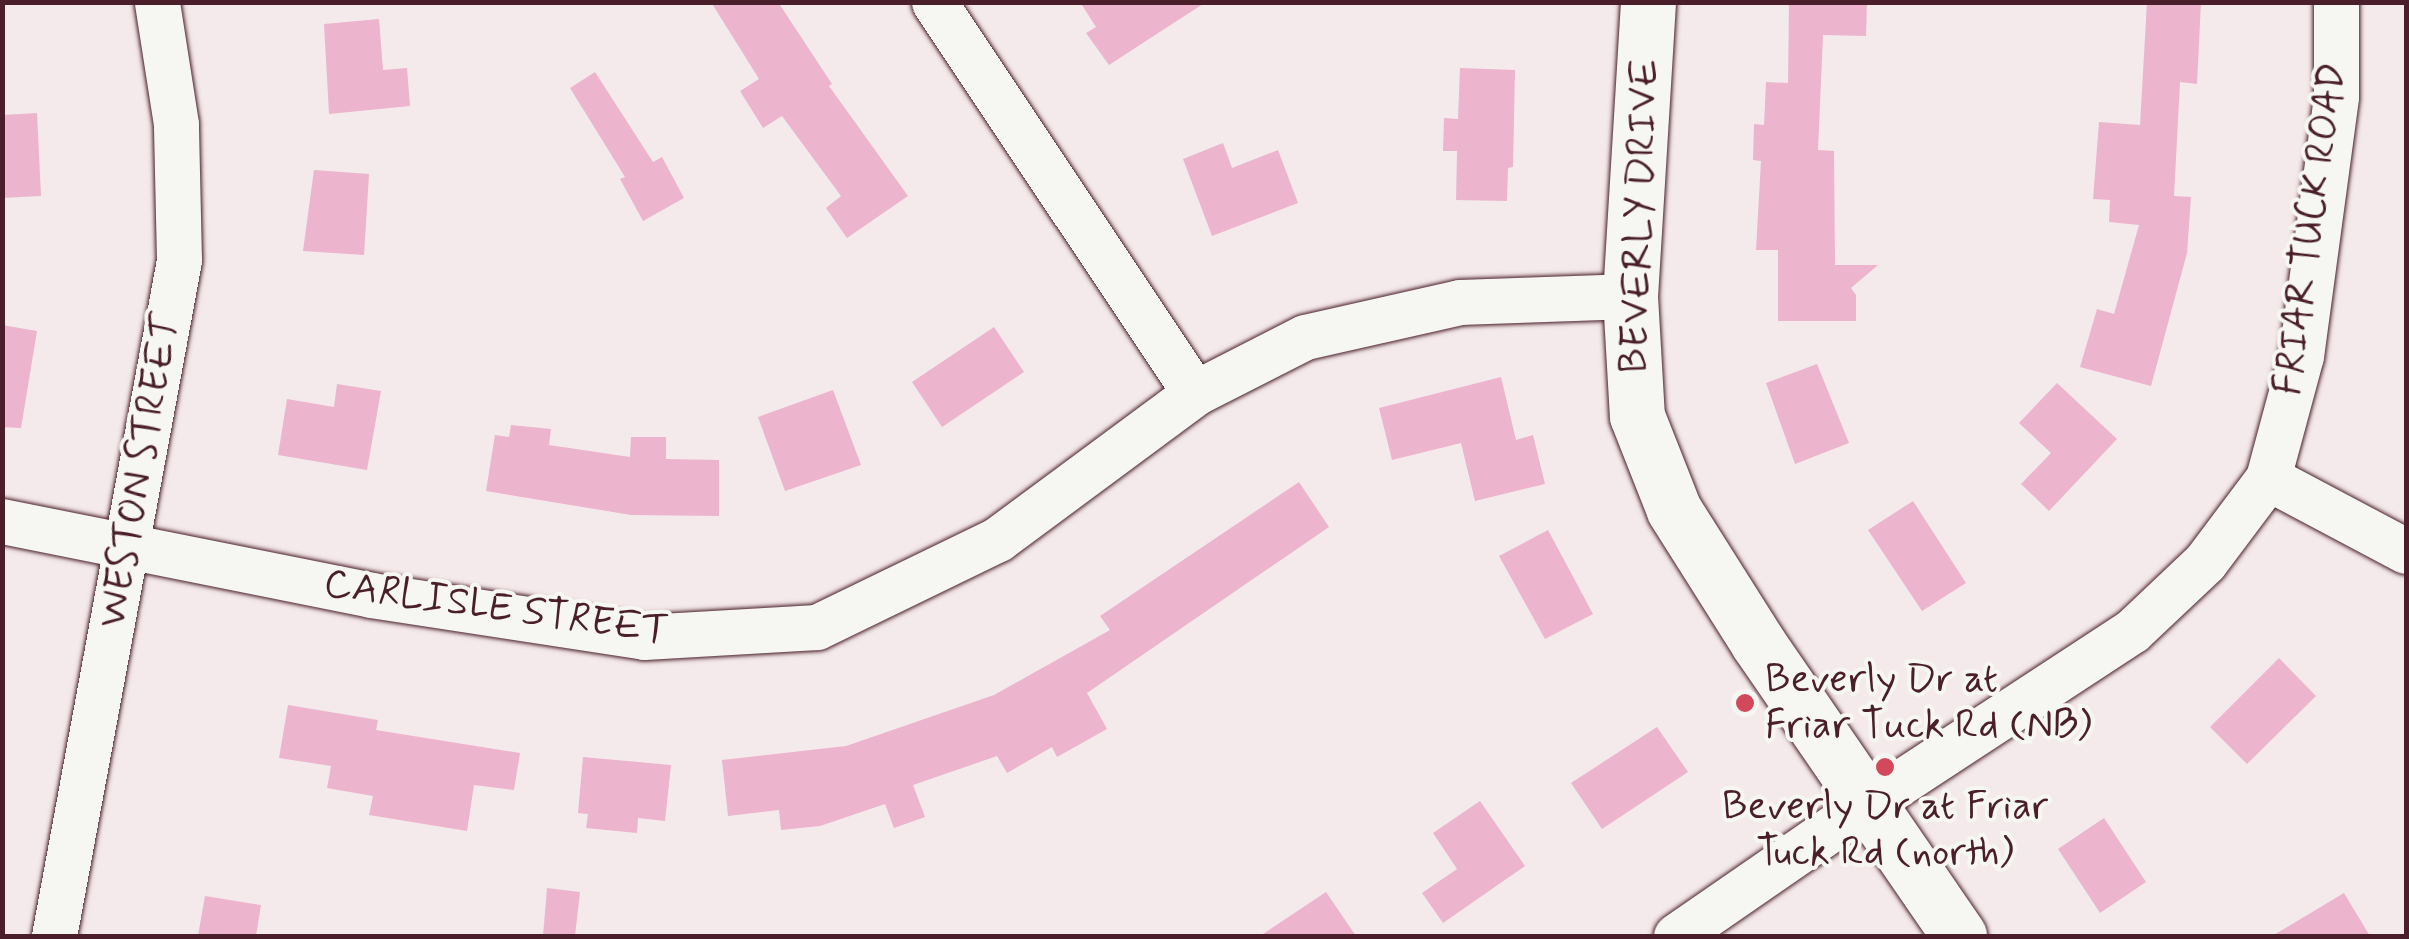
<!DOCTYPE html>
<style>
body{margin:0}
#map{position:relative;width:2409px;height:939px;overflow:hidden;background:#f4e9eb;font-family:Mynerve,sans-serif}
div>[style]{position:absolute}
.building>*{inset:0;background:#ecb5cd}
.roads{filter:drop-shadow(0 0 2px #4a1f2b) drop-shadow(0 0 2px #4a1f2b)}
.minor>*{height:45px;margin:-22.5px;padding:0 22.5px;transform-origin:22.5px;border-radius:22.5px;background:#f6f6f2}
.tertiary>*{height:55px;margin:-27.5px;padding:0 27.5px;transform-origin:27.5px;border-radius:27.5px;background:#f6f6f2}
.dots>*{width:28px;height:28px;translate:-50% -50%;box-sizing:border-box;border:5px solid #f6f6f2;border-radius:50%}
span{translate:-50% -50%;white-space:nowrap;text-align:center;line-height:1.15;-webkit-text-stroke:8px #f6f6f2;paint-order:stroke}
.street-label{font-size:40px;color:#4a1f2b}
.poi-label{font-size:40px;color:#4a1f2b}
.left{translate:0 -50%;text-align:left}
.frame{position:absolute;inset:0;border:5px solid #4a1f2b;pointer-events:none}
</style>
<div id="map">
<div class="building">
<div style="clip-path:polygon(711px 2px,778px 2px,832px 84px,829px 86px,908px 196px,847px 238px,826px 208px,841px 196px,782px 116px,763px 128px,740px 91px,759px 79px)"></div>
<div style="clip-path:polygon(1080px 2px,1206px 2px,1109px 65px,1086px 33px,1096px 27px)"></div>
<div style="clip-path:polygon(1789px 2px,1867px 2px,1866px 36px,1823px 35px,1818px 150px,1834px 151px,1835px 265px,1878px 265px,1851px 288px,1856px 295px,1856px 321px,1778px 321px,1778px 250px,1756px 250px,1761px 161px,1753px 160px,1754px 124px,1764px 125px,1766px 82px,1788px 83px)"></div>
<div style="clip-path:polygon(2147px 2px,2201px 2px,2197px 84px,2180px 82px,2174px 196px,2191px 197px,2187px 253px,2151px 386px,2080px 367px,2097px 309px,2114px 314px,2139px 225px,2109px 222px,2110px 200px,2093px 199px,2099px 122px,2140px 125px)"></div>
<div style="clip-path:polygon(379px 19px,383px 70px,407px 68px,410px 106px,329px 114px,324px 24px)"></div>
<div style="clip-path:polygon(1460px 68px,1515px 70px,1513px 167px,1508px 168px,1507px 201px,1456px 200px,1457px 151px,1443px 151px,1444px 118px,1458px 119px)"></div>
<div style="clip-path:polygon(595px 72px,653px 162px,662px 157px,684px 198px,643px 221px,620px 179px,625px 177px,570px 88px)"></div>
<div style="clip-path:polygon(37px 113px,41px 196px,2px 198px,2px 115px)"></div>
<div style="clip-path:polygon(1223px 143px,1232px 168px,1278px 150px,1298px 203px,1212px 236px,1183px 159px)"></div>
<div style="clip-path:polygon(314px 170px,369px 174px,364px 255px,303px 251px)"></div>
<div style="clip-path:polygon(2px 325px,37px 331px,21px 428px,2px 427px)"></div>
<div style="clip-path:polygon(994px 327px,1024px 372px,942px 427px,912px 382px)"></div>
<div style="clip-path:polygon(1817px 364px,1849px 443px,1795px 464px,1766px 383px)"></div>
<div style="clip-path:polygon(1501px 377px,1516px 440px,1533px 435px,1545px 484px,1475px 501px,1461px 443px,1392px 460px,1379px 408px)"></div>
<div style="clip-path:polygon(2057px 383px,2117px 439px,2049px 511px,2021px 484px,2051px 453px,2019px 423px)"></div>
<div style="clip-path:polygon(337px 384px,381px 391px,367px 470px,278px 455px,287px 399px,334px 407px)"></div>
<div style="clip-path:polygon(833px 390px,861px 465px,785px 491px,758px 417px)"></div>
<div style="clip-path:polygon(511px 425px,551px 429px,549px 445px,630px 457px,631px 437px,666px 437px,666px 459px,719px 460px,719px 516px,631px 515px,486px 491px,495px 435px,509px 437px)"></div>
<div style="clip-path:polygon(1299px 482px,1329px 527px,1087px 693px,1107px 729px,1057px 757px,1052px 747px,1007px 773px,997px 756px,913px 785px,925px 817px,894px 828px,885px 804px,820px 826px,781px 830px,779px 810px,728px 816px,722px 760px,846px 746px,994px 695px,1110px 630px,1100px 616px)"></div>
<div style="clip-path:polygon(1913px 501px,1966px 583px,1922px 611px,1868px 530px)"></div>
<div style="clip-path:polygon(1548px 530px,1593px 614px,1545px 639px,1499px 556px)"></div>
<div style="clip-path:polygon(2279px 658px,2316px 696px,2247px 764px,2210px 727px)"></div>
<div style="clip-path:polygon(288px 705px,378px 720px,376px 730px,520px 753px,514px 790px,474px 785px,467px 831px,369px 815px,373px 796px,327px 788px,331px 766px,279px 758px)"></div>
<div style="clip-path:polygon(1657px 727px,1688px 772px,1602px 829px,1571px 783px)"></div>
<div style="clip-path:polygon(583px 757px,671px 765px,665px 821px,638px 818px,637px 833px,586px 828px,588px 814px,578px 813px)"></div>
<div style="clip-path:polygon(1480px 801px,1525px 866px,1443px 923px,1422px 893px,1457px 869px,1433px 833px)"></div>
<div style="clip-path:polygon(2104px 818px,2146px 882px,2100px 913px,2058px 849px)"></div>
<div style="clip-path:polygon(547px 888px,580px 892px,575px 936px,543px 936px)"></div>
<div style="clip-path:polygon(1326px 892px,1356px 936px,1260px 936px)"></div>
<div style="clip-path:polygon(2344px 893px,2370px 936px,2272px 936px)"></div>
<div style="clip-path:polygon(205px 896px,261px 905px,256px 936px,198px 936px)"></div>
</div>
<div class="roads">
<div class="minor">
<div style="left:934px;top:2px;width:470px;rotate:56.3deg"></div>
<div style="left:2268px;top:478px;width:156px;rotate:27.9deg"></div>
<div style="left:2px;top:521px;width:376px;rotate:11.3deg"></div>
<div style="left:371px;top:595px;width:276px;rotate:8.7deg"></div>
<div style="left:644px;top:637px;width:173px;rotate:-3.3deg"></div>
<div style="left:817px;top:627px;width:201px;rotate:-25.9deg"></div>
<div style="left:998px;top:539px;width:245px;rotate:-36.5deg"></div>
<div style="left:1195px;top:393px;width:123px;rotate:-27deg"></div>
<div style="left:1305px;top:337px;width:159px;rotate:-12.7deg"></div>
<div style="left:1460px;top:302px;width:170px;rotate:-2deg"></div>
<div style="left:54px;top:936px;width:687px;rotate:-79.52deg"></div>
<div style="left:179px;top:260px;width:136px;rotate:-91.3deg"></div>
<div style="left:176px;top:124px;width:123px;rotate:-98.9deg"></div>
<div style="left:1676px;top:936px;width:234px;rotate:-34.6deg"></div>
<div style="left:1869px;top:803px;width:314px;rotate:-33.2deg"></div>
<div style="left:2132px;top:631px;width:100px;rotate:-43.4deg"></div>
<div style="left:2205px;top:562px;width:105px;rotate:-53.1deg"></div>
<div style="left:2268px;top:478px;width:126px;rotate:-74.9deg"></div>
<div style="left:2301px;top:356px;width:262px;rotate:-82.3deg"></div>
<div style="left:2336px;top:96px;width:94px;rotate:-90deg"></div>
</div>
<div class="tertiary">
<div style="left:1648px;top:2px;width:295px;rotate:93.5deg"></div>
<div style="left:1630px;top:296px;width:120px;rotate:86.7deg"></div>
<div style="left:1637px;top:416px;width:101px;rotate:68.5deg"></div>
<div style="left:1674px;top:510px;width:157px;rotate:57.7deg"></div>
<div style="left:1758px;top:643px;width:355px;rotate:55.5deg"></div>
</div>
</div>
<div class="dots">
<div style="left:1745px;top:703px;background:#d1495b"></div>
<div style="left:1885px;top:767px;background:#d1495b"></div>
</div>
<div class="street-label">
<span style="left:1640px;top:216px;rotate:-88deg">BEVERLY DRIVE</span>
<span style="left:2311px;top:229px;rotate:-82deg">FRIAR TUCK ROAD</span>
<span style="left:140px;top:471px;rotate:-80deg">WESTON STREET</span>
<span style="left:496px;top:608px;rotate:8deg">CARLISLE STREET</span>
</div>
<div class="poi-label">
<span class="left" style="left:1765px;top:703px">Beverly Dr at<br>Friar Tuck Rd (NB)</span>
<span style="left:1885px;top:830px">Beverly Dr at Friar<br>Tuck Rd (north)</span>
</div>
<div class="frame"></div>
</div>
